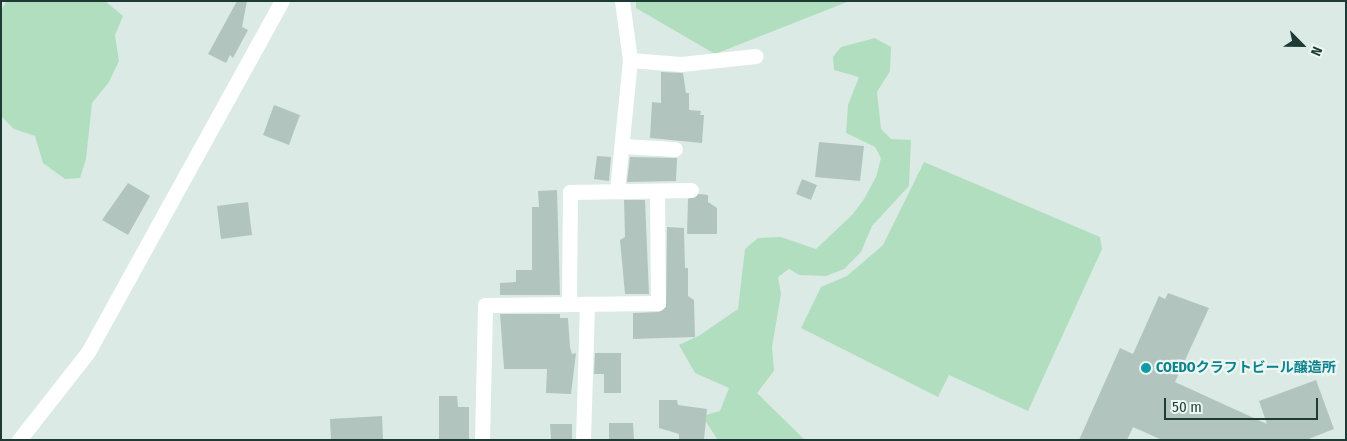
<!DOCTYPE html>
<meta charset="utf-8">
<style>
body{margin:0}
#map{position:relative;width:1347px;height:441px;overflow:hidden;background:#dceae5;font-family:"Fira Sans Condensed","Noto Sans JP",sans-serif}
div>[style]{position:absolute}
.green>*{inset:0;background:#b2dec0}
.building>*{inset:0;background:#b1c5be}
.minor>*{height:15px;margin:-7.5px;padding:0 7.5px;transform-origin:7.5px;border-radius:7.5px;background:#fff}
.dots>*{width:14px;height:14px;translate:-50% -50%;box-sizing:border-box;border:2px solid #ecf7f2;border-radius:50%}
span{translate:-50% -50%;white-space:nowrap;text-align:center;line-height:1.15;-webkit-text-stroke:4.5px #ecf7f2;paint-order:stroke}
.culture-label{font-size:14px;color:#0d838f;font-weight:700}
.left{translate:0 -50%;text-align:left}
.frame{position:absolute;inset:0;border:2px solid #1d3b34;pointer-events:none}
.north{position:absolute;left:1277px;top:20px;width:50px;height:50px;-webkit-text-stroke:4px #ecf7f2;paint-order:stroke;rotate:113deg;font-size:14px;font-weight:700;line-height:20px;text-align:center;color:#1d3b34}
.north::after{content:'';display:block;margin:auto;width:18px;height:22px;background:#1d3b34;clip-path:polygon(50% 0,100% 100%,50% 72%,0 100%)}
.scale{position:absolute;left:1164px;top:398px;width:154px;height:22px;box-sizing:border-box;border:2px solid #1d3b34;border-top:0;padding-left:6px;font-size:15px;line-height:18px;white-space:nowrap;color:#1d3b34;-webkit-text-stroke:4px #ecf7f2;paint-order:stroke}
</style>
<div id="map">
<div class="green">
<div style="clip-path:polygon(7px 1px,105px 1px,123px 16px,115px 35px,119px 61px,109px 82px,92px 103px,86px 159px,80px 178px,65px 179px,43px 163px,35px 136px,14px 129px,1px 116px,1px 10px)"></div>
<div style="clip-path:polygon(636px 1px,847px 1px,847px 2px,715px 54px,636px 8px)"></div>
<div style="clip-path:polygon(875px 38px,891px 47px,890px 71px,877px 92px,881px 129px,891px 139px,911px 140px,909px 186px,872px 226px,861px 252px,844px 269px,826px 276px,799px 275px,789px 269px,778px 277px,781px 294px,772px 347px,774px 371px,757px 393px,805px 440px,718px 440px,702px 416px,720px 411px,729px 388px,695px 373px,679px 345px,700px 335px,738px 309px,745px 249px,758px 238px,781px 237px,816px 249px,853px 214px,864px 199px,876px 177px,881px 158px,875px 147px,846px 133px,848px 105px,859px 77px,834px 70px,833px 57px,841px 47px)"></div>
<div style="clip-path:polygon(924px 162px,1100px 237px,1102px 249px,1028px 411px,949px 375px,938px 397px,801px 328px,821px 287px,847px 276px,883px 245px)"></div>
</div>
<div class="building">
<div style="clip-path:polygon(237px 1px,247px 1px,242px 27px,248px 30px,233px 58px,230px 55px,226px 63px,208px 54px)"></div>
<div style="clip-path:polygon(661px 72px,683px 73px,686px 93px,689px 93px,689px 110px,701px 111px,700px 115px,704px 115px,702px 143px,650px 138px,652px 102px,661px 103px)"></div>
<div style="clip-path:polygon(274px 105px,300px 115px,289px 145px,263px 135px)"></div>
<div style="clip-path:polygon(819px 142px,864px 146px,860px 181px,815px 177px)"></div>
<div style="clip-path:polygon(597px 156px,611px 157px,609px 181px,594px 179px)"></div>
<div style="clip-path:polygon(630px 157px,677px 158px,676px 181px,627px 182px)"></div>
<div style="clip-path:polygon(802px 179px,817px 185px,811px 200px,796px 194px)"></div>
<div style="clip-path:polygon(128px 183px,150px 196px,128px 235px,102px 220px)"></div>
<div style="clip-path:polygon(557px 190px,560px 295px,500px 295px,500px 283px,516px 282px,516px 270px,532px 270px,532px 207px,539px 207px,538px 191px)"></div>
<div style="clip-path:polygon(699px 194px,708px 195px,708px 202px,717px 208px,717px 234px,687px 234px,688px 199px)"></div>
<div style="clip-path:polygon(624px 200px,645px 200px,649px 294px,625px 294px,620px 240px,625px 237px)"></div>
<div style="clip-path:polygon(248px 202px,252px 235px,221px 239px,217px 206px)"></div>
<div style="clip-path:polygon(667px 227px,684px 228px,685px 268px,688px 268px,688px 296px,694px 300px,695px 337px,633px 339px,633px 313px,659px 312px,666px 307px)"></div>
<div style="clip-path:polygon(1168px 293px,1209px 308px,1175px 382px,1267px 424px,1259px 401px,1316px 380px,1334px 429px,1306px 440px,1162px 440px,1133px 427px,1127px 440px,1079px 440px,1120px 348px,1133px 354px,1159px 296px,1165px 299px)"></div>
<div style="clip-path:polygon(500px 314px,560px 314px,560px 318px,568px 318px,570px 347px,572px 354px,576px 353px,571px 394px,546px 393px,547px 369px,504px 369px)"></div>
<div style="clip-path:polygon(595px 353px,621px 353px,621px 393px,604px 393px,604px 374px,594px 374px)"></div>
<div style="clip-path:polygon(439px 396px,457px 396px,458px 407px,469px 407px,469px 440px,439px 440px)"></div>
<div style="clip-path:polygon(659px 400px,677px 400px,678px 405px,707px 409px,704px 440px,679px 440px,679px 434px,659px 428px)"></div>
<div style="clip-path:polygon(382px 416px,383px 440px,331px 440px,330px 419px)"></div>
<div style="clip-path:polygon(609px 423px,633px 423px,634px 440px,609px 440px)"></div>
<div style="clip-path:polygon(550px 424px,572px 424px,572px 440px,551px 440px)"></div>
</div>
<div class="minor">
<div style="left:630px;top:60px;width:51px;rotate:4.5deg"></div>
<div style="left:681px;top:64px;width:75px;rotate:-6.1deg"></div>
<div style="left:622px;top:146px;width:53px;rotate:3.2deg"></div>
<div style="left:617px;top:190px;width:131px;rotate:-84.3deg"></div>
<div style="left:630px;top:60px;width:60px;rotate:-97.7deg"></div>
<div style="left:569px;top:304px;width:112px;rotate:-89.5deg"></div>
<div style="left:570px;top:192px;width:121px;rotate:-0.9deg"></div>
<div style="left:19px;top:440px;width:112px;rotate:-51.9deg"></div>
<div style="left:88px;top:352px;width:401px;rotate:-61.1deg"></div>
<div style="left:482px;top:440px;width:135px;rotate:-88.7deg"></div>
<div style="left:485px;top:305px;width:173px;rotate:-0.7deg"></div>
<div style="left:658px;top:303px;width:111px;rotate:-90.5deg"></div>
<div style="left:583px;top:440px;width:135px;rotate:-88.3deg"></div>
</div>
<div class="dots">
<div style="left:1146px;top:368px;background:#0f9aa8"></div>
</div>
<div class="culture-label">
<span class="left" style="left:1156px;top:368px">COEDOクラフトビール醸造所</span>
</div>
<div class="frame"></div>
<div class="north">N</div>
<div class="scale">50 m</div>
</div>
